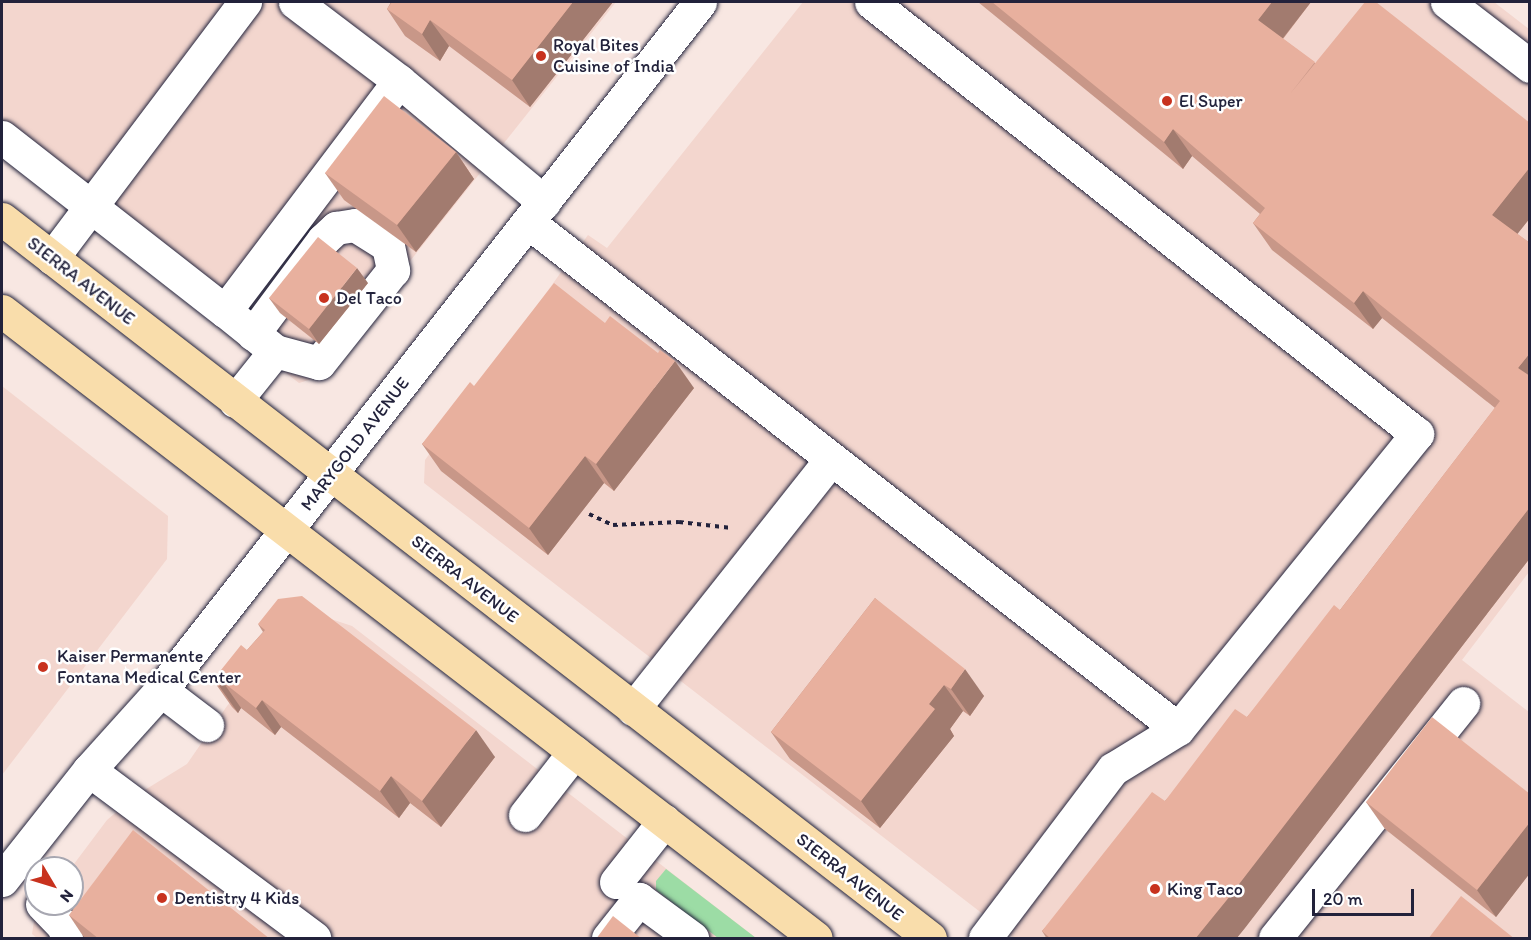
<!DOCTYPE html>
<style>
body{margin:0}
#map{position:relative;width:1531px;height:940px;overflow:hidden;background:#f8e7e2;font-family:Itim,sans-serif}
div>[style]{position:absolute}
.built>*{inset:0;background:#f3d6ce}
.green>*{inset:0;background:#9cdca5}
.path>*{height:4px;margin-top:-2px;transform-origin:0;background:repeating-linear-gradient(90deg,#22223b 0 4.5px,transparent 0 9px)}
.roads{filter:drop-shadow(0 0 2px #22223b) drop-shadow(0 0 2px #22223b)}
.minor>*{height:33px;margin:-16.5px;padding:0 16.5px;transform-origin:16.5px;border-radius:16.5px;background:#fff}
.major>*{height:33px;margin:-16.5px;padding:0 16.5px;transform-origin:16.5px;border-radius:16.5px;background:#f9ddab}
.wall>*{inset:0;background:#c89788}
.shaded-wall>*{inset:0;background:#a27b6f}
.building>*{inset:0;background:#e8b09e}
.dots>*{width:16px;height:16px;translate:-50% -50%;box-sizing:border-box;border:3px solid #fff;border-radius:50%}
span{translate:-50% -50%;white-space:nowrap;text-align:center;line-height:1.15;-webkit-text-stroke:5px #fff;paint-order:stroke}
.poi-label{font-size:18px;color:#22223b}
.left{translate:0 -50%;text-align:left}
.street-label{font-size:18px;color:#22223b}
.frame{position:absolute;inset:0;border:3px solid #22223b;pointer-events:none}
.north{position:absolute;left:24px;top:856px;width:60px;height:60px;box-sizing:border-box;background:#fff;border:2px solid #a7a7b1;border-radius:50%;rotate:128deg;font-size:16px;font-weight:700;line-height:24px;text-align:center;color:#22223b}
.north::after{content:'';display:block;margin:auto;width:21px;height:27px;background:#c8321e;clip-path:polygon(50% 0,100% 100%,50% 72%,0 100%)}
.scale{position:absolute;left:1312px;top:889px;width:102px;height:27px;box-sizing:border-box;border:3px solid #22223b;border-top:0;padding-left:8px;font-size:18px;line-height:21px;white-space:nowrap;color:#22223b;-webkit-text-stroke:4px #fff;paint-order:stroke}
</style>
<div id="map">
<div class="built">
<div style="clip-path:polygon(2px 2px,616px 2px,318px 377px,299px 383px,2px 155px)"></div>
<div style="clip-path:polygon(803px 2px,1494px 2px,1529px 29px,1529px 572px,1462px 660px,1529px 712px,1529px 938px,1014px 938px,424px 483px,425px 460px,588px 235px,607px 248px)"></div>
<div style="clip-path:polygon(2px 386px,168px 516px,167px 559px,2px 775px)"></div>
<div style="clip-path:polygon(316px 614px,352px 626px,756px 938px,37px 938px,32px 934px,35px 915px,43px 904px,72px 904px,71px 868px,107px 820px,135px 796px,187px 764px,227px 706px,294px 625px)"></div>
</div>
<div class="green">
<div style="clip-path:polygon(666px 869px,756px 938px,718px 938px,656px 890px,656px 881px)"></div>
</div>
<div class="path">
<div style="left:589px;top:514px;width:26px;rotate:25deg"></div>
<div style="left:613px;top:525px;width:66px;rotate:-2.6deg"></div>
<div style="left:679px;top:522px;width:53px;rotate:6.5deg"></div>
</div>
<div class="roads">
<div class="minor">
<div style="left:295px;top:2px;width:131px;rotate:37.2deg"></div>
<div style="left:399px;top:81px;width:189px;rotate:39.8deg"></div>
<div style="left:1447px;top:2px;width:105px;rotate:37.6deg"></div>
<div style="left:2px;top:137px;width:283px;rotate:38deg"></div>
<div style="left:528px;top:222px;width:824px;rotate:37.95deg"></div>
<div style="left:1178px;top:729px;width:380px;rotate:-51deg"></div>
<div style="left:1417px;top:434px;width:696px;rotate:-141.65deg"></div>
<div style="left:52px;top:258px;width:321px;rotate:-53deg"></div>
<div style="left:253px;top:334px;width:117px;rotate:-53.3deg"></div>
<div style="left:323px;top:240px;width:18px;rotate:-43deg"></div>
<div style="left:336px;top:228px;width:19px;rotate:-9deg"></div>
<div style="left:355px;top:225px;width:39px;rotate:32deg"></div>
<div style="left:388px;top:246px;width:25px;rotate:78deg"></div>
<div style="left:393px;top:270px;width:119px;rotate:128.5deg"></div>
<div style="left:319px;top:363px;width:46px;rotate:-164.7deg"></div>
<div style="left:235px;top:401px;width:64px;rotate:-51.3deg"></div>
<div style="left:275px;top:351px;width:64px;rotate:-141.3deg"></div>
<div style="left:225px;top:311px;width:288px;rotate:-52.9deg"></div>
<div style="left:161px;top:690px;width:58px;rotate:37.3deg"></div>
<div style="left:633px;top:709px;width:319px;rotate:-51.6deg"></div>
<div style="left:89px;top:770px;width:281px;rotate:36.7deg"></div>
<div style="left:525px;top:815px;width:80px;rotate:-52.1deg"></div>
<div style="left:2px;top:880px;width:140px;rotate:-51.7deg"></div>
<div style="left:89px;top:770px;width:108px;rotate:-48deg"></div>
<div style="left:161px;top:690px;width:874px;rotate:-51.92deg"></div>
<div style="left:616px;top:882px;width:78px;rotate:-51.8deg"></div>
<div style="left:42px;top:904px;width:33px;rotate:46deg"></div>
<div style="left:65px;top:928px;width:10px;rotate:84deg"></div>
<div style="left:608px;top:938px;width:50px;rotate:-51.5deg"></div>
<div style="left:639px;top:899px;width:66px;rotate:36.3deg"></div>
<div style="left:985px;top:938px;width:212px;rotate:-52.9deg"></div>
<div style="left:1113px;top:769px;width:76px;rotate:-31.6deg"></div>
<div style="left:1275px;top:938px;width:301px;rotate:-51.3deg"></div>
</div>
<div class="major">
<div style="left:2px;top:219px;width:1174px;rotate:37.77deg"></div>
<div style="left:2px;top:311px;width:1027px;rotate:37.61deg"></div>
</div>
</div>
<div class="wall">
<div style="clip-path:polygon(391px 2px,613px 2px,530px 107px,449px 46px,440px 61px,405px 36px,387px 9px)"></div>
<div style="clip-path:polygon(978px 2px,1311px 2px,1283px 39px,1315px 63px,1530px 123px,1530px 218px,1517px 234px,1530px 243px,1530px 558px,1236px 939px,1047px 939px,1042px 931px,1165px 801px,1247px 717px,1340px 610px,1495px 408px,1382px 318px,1373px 329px,1272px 250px,1253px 223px,1260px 214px,1192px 156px,1183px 169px)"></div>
<div style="clip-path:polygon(456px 152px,474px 179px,416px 252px,344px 200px,325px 173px)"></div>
<div style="clip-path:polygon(368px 283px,319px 344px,280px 313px,269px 298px)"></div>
<div style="clip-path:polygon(474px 386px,694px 388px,614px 491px,604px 483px,548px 555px,441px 471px,422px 444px)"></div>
<div style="clip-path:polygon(875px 598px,984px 696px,970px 716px,963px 711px,950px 729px,954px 736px,880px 828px,790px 759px,771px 732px)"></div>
<div style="clip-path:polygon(258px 624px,495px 757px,441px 827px,410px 803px,399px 818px,281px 727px,275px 735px,241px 708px,238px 713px,232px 707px,213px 680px,247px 650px,263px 632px)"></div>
<div style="clip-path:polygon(1530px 794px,1530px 873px,1496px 917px,1385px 829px,1366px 802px)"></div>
<div style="clip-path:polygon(69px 915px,270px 939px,85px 939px)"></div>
</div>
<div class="shaded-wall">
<div style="clip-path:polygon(573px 2px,613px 2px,530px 107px,512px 80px)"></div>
<div style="clip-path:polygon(1272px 2px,1311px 2px,1276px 47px,1258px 20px)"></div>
<div style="clip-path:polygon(430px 20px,449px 46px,440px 61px,422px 34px)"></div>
<div style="clip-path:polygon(1173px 129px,1192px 156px,1183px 169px,1164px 142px)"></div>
<div style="clip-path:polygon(456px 152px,474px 179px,416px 252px,397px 225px)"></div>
<div style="clip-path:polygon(1530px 167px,1530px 218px,1511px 242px,1492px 215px)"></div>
<div style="clip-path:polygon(357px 268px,368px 283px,319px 344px,309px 329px)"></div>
<div style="clip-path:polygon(1363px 291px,1382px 318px,1373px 329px,1354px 303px)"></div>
<div style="clip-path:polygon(1530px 353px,1530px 384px,1518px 368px)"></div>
<div style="clip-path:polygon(675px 361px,694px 388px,614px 491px,596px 464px)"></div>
<div style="clip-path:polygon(585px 456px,604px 483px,548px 555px,529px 528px)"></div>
<div style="clip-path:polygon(1530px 507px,1530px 558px,1245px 928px,1236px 939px,1195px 939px)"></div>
<div style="clip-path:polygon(965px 669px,984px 696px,970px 716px,951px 689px)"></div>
<div style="clip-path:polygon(223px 682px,241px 708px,238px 713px,219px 686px)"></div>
<div style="clip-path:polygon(944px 685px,963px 711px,950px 729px,954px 736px,880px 828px,861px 801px,929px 704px)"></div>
<div style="clip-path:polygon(262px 700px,281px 727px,275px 735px,256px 708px)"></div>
<div style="clip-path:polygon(476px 730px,495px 757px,441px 827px,422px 801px)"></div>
<div style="clip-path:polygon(391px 776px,410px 803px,399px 818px,380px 791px)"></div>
<div style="clip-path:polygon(1530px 822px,1530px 873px,1496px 917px,1477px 890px)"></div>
</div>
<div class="building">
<div style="clip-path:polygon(392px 2px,573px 2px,512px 80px,430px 20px,422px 34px,387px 9px)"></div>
<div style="clip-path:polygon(992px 2px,1272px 2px,1258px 20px,1315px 62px,1290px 94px,1365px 2px,1376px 2px,1530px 123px,1530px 167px,1492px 215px,1530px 243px,1530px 353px,1518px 368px,1530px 376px,1530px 507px,1226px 901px,1195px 939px,1051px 939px,1042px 931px,1152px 792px,1165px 801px,1235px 709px,1247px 717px,1334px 605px,1340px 610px,1500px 401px,1363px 291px,1354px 303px,1253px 223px,1265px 208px,1173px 129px,1164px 142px)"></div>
<div style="clip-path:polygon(384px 96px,456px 152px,397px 225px,325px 173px)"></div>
<div style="clip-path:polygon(318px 237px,357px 268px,309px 329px,269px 298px)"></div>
<div style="clip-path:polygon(554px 283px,605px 323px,610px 316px,658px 353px,660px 350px,675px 361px,596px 464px,585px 456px,529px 528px,422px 444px,470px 382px,474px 386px)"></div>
<div style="clip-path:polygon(302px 596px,476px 730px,422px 801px,391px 776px,380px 791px,262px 700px,256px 708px,223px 682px,219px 686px,213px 680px,241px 645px,247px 650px,265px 630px,258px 624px,278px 599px)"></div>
<div style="clip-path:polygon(875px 598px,965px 669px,951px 689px,944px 685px,929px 704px,935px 709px,861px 801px,771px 732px)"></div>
<div style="clip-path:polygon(1432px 717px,1530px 794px,1530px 822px,1477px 890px,1366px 802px)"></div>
<div style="clip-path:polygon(133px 830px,270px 939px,99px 939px,69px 915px)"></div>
<div style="clip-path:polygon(1461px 896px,1515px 939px,1428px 939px)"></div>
<div style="clip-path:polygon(613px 916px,642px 939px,596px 939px)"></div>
</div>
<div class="dots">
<div style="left:541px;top:56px;background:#c8321e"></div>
<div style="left:1167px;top:101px;background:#c8321e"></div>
<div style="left:324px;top:298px;background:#c8321e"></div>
<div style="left:43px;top:667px;background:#c8321e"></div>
<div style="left:1155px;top:889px;background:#c8321e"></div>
<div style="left:162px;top:898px;background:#c8321e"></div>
</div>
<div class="poi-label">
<span class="left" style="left:553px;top:56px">Royal Bites<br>Cuisine of India</span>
<span class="left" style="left:1179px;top:101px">El Super</span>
<span class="left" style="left:336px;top:298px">Del Taco</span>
<span class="left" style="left:57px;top:667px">Kaiser Permanente<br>Fontana Medical Center</span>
<span class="left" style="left:1167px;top:889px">King Taco</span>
<span class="left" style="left:174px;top:898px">Dentistry 4 Kids</span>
</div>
<div class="street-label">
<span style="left:81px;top:281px;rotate:38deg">SIERRA AVENUE</span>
<span style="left:355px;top:444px;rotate:-52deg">MARYGOLD AVENUE</span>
<span style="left:465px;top:579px;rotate:38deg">SIERRA AVENUE</span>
<span style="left:850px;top:877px;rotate:38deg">SIERRA AVENUE</span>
</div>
<div class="frame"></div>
<div class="north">N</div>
<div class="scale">20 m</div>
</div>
